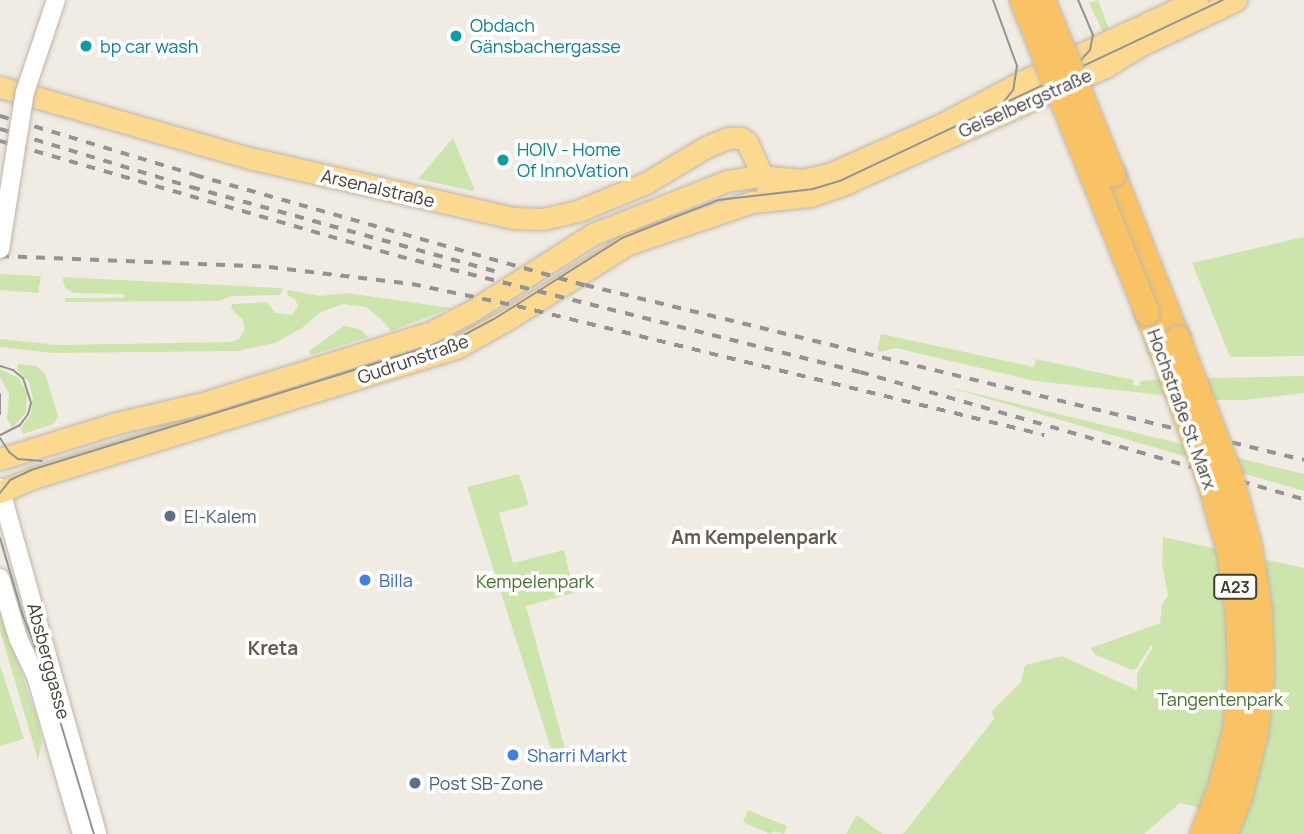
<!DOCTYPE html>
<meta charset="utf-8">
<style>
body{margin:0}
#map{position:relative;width:1304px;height:834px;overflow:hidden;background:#f1ece3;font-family:Manrope,sans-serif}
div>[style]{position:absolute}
.green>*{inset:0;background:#cde5ac}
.roads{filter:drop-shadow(0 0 2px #bfb6a9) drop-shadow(0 0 2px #bfb6a9)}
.minor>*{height:18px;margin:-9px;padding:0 9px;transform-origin:9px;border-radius:9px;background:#fff}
.major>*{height:21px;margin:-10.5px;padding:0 10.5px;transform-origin:10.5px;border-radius:10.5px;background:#fbd991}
.highway>*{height:24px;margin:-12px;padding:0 12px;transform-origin:12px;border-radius:12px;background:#f9c365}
.tram>*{height:2px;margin:-1px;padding:0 1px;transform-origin:1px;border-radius:1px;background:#939393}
.rail>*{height:3.5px;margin-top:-1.75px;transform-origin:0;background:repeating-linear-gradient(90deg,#939393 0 9px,transparent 0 18px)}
.bridges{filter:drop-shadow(0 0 2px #bfb6a9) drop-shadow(0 0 2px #bfb6a9)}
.minor-bridge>*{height:18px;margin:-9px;padding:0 9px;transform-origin:9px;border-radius:9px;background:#fff}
.highway-bridge>*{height:24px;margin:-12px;padding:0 12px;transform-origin:12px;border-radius:12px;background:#f9c365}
.dots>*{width:19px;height:19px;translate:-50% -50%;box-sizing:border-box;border:4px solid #fff;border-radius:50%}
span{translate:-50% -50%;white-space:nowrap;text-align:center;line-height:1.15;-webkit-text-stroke:7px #fff;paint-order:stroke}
.shield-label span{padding:2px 5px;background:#fff;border:2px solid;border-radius:5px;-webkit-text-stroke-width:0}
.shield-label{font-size:16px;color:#423c33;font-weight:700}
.culture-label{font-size:18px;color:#0d838f}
.left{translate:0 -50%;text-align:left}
.street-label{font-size:18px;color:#423c33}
.service-label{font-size:18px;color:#4e5e75}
.shop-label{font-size:18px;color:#366cbe}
.park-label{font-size:18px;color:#477129}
.neighbourhood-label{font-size:19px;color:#65594b;font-weight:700}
</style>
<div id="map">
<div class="green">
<div style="clip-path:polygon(1098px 0,1109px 29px,1103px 32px,1089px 3px)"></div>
<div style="clip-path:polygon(453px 138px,474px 188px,473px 191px,418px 179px)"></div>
<div style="clip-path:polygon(1304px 237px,1304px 356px,1230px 357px,1192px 263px)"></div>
<div style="clip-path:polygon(0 274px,41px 276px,38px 293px,0 290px)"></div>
<div style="clip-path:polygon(62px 277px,279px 288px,283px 289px,280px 295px,232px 296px,219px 301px,65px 302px,65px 298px,124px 298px,124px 294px,74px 293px,65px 288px)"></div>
<div style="clip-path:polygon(288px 290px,320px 296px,347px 293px,451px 308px,391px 331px,381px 319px,366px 307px,343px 304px,321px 312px,302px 328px,275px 343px,238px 351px,53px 353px,0 347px,0 339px,57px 345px,232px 342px,239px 339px,245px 329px,242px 319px,231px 309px,232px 304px,267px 302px,275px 313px,292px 315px,298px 306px,295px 299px,287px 295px)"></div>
<div style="clip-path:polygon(344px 326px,360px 329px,369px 337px,311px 355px,309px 351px)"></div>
<div style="clip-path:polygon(881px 334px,1034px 367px,1036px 359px,1133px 380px,1133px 385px,1139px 386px,1140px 381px,1163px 379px,1304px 376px,1304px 393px,1245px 400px,1206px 400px,1035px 381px,896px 348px,880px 352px,877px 350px)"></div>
<div style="clip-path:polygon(18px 364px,36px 366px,45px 373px,58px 416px,54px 424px,23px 434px,21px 428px,30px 415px,33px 398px,29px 382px,17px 370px)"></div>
<div style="clip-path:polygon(0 369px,19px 378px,27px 393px,26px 413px,12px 428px,7px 419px,9px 394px,0 377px)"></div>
<div style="clip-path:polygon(944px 386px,1304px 474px,1304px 491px)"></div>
<div style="clip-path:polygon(519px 474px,529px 505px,499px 513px,513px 563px,564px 550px,574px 593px,526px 606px,566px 752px,553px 755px,467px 487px)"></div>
<div style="clip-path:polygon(1163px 537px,1304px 568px,1304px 834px,1226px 834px,1196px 807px,1180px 803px,1144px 834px,903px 834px,994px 719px,992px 711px,1021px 682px,1025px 665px,1062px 656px,1137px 690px,1137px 674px,1153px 647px,1151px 645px,1137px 668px,1132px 670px,1094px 654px,1091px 648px,1160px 623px,1162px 605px,1168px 595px,1162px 565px)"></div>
<div style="clip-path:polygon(0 610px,39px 724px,42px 743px,38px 760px,0 630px)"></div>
<div style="clip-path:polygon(0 665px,24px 739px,0 746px)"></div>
<div style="clip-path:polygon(748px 810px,787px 826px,784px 834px,775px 831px,770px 834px,743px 822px)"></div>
<div style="clip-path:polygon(857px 815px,883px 834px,846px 834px)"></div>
</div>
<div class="roads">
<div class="minor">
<div style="left:0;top:488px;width:359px;rotate:74.3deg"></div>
<div style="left:0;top:578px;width:63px;rotate:73.3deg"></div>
<div style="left:18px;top:638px;width:42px;rotate:64.7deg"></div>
<div style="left:36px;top:676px;width:165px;rotate:73.8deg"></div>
</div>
<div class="major">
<div style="left:0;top:87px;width:255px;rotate:15.9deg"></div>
<div style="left:245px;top:157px;width:276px;rotate:12.8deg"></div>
<div style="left:514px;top:218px;width:29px;rotate:2deg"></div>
<div style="left:543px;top:219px;width:36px;rotate:-13deg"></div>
<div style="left:578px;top:211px;width:74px;rotate:-22.4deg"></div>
<div style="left:646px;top:183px;width:70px;rotate:-31deg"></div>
<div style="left:706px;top:147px;width:24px;rotate:-22deg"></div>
<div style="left:728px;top:138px;width:13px"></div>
<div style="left:741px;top:138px;width:7px;rotate:34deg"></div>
<div style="left:747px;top:142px;width:51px;rotate:65.5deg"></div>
<div style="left:0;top:459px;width:122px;rotate:-17.1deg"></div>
<div style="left:117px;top:423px;width:88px;rotate:-13.1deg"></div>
<div style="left:203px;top:403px;width:239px;rotate:-17.3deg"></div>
<div style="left:431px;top:332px;width:44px;rotate:-27.1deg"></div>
<div style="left:470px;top:312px;width:146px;rotate:-32.4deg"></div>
<div style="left:593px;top:234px;width:144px;rotate:-21.6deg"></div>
<div style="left:727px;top:181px;width:31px;rotate:-9deg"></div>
<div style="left:758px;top:176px;width:45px;rotate:5.1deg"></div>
<div style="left:803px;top:180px;width:27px;rotate:-13deg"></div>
<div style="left:829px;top:174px;width:121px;rotate:-23.8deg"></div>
<div style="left:940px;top:125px;width:94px;rotate:-27.9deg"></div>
<div style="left:1023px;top:81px;width:192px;rotate:-25deg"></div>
<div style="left:0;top:492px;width:36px;rotate:-23deg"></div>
<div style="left:33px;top:478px;width:445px;rotate:-17.1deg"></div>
<div style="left:458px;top:347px;width:51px;rotate:-29.1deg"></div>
<div style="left:503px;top:322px;width:147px;rotate:-32deg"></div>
<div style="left:628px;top:244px;width:131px;rotate:-18.7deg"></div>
<div style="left:752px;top:202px;width:58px;rotate:-5.9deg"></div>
<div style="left:810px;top:196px;width:39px;rotate:-19deg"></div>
<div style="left:847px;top:183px;width:283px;rotate:-24.2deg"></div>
<div style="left:1105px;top:67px;width:42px;rotate:-31.4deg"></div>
<div style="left:1141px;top:45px;width:105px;rotate:-25.3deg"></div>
</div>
<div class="highway">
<div style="left:1113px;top:174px;width:176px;rotate:68.4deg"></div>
<div style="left:1147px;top:313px;width:35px;rotate:68deg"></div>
</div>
</div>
<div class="tram">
<div style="left:993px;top:0;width:70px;rotate:70deg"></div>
<div style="left:1017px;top:66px;width:24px;rotate:99deg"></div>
<div style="left:1013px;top:90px;width:16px;rotate:128deg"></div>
<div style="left:1078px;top:63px;width:18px;rotate:-47deg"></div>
<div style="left:1090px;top:50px;width:15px;rotate:-79deg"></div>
<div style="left:1093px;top:35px;width:38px;rotate:-113deg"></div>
<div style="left:0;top:366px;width:14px;rotate:17deg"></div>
<div style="left:13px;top:370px;width:13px;rotate:39deg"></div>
<div style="left:23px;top:378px;width:26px;rotate:72deg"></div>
<div style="left:31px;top:403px;width:11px;rotate:105deg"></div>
<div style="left:28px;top:414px;width:14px;rotate:126deg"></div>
<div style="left:20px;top:425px;width:22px;rotate:153deg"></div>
<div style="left:0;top:394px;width:20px;rotate:90deg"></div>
<div style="left:0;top:438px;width:17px;rotate:57deg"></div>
<div style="left:9px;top:452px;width:11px;rotate:38deg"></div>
<div style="left:18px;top:459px;width:24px;rotate:5deg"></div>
<div style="left:0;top:493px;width:16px;rotate:-52deg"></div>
<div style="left:10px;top:480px;width:23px;rotate:-25deg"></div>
<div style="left:31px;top:470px;width:449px;rotate:-17.2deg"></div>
<div style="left:460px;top:337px;width:38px;rotate:-28deg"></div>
<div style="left:494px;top:319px;width:151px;rotate:-32.3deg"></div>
<div style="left:622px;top:238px;width:103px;rotate:-21.6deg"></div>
<div style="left:718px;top:200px;width:96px;rotate:-6.6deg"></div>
<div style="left:813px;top:189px;width:30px;rotate:-17deg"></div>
<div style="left:842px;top:180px;width:421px;rotate:-25.3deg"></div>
<div style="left:0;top:538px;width:81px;rotate:73.6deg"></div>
<div style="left:23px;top:616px;width:59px;rotate:68.2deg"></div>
<div style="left:45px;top:671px;width:170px;rotate:73.3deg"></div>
</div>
<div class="rail">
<div style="left:0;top:116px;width:204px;rotate:16.8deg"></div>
<div style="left:195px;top:175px;width:405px;rotate:15.8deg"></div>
<div style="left:585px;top:285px;width:740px;rotate:13.68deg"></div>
<div style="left:0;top:129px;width:200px;rotate:16.9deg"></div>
<div style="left:191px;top:187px;width:322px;rotate:15.5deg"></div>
<div style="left:0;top:141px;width:414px;rotate:16.1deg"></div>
<div style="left:398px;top:256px;width:476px;rotate:14.1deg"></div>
<div style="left:860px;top:372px;width:462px;rotate:16deg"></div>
<div style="left:0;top:256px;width:269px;rotate:2.3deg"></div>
<div style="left:269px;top:267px;width:144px;rotate:6.8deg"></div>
<div style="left:412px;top:284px;width:107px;rotate:11.8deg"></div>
<div style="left:517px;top:306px;width:543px;rotate:13.75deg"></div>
</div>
<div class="bridges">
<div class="minor-bridge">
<div style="left:0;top:249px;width:159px;rotate:-81deg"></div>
<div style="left:25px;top:92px;width:97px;rotate:-71.4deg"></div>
</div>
<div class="highway-bridge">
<div style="left:1022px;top:0;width:337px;rotate:68.2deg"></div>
<div style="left:1043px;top:0;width:188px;rotate:68.1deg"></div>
<div style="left:1178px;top:338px;width:148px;rotate:69deg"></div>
<div style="left:1231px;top:476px;width:73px;rotate:75deg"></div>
<div style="left:1250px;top:547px;width:65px;rotate:81.1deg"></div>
<div style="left:1260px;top:611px;width:65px;rotate:88.2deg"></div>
<div style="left:1262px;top:676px;width:57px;rotate:96deg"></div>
<div style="left:1256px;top:733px;width:66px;rotate:104deg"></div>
<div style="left:1240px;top:797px;width:40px;rotate:111deg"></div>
<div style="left:1160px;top:345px;width:148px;rotate:70.2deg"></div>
<div style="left:1210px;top:484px;width:71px;rotate:74.4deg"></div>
<div style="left:1229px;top:552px;width:62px;rotate:81.6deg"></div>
<div style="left:1238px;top:613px;width:63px;rotate:88.2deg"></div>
<div style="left:1240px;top:676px;width:55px;rotate:95.2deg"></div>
<div style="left:1235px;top:731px;width:60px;rotate:104.5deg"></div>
<div style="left:1220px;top:789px;width:48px;rotate:111.8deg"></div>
</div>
</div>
<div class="dots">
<div style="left:456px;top:36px;background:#0f9aa8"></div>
<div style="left:86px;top:46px;background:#0f9aa8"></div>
<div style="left:503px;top:160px;background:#0f9aa8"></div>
<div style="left:170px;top:516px;background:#5c6f8a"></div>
<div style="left:365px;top:580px;background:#3f7fe0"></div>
<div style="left:513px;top:755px;background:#3f7fe0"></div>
<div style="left:415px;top:783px;background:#5c6f8a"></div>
</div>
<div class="shield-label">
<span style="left:1235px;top:587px">A23</span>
</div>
<div class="culture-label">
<span class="left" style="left:470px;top:36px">Obdach<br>Gänsbachergasse</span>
<span class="left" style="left:100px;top:46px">bp car wash</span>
<span class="left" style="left:517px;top:160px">HOIV - Home<br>Of InnoVation</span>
</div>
<div class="street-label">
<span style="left:1025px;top:103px;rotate:-24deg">Geiselbergstraße</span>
<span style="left:378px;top:188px;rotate:13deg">Arsenalstraße</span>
<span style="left:413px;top:359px;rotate:-19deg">Gudrunstraße</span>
<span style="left:1182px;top:409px;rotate:70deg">Hochstraße St. Marx</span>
<span style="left:49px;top:661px;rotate:75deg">Absberggasse</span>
</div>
<div class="service-label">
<span class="left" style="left:184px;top:516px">El-Kalem</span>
<span class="left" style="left:429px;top:783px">Post SB-Zone</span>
</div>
<div class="shop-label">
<span class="left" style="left:379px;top:580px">Billa</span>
<span class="left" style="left:527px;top:755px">Sharri Markt</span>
</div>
<div class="park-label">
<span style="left:535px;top:581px">Kempelenpark</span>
<span style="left:1220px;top:699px">Tangentenpark</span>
</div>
<div class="neighbourhood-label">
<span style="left:754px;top:538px">Am Kempelenpark</span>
<span style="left:273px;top:649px">Kreta</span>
</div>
</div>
